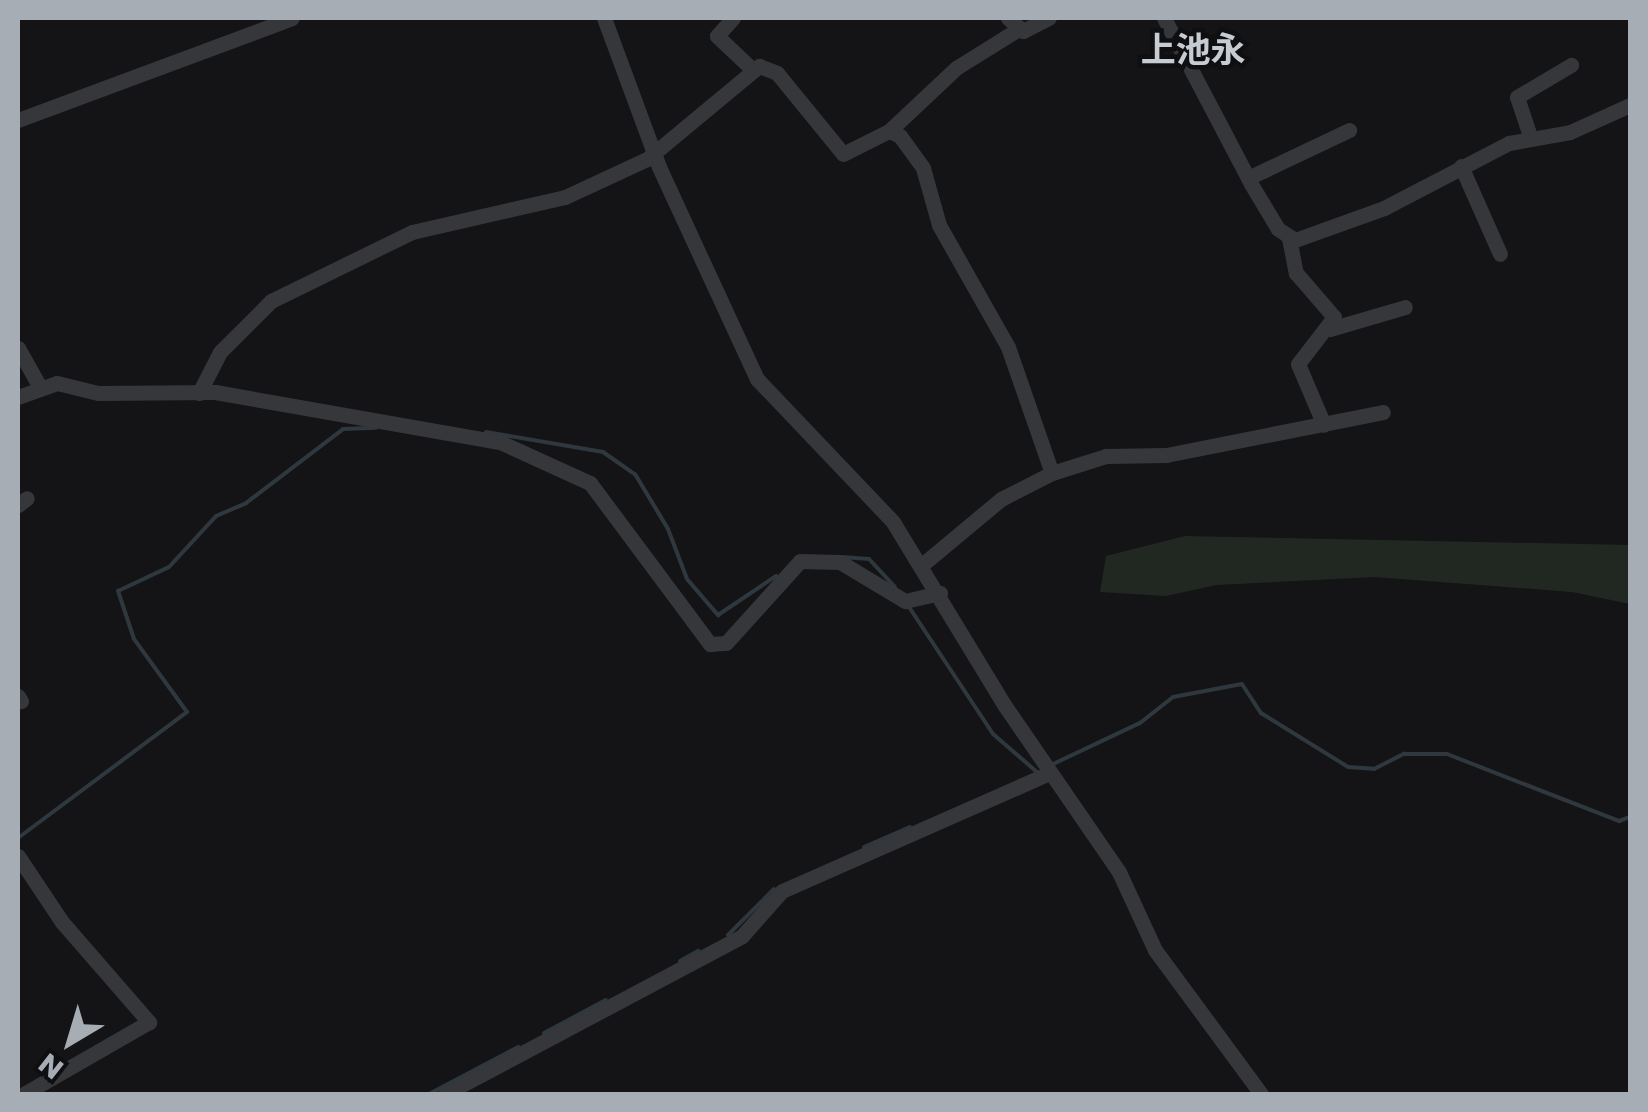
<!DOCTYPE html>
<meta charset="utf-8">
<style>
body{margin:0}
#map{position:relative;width:1648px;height:1112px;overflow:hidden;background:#141416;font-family:Poppins,"Noto Sans JP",sans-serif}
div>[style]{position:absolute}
.green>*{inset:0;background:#212821}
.stream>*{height:4px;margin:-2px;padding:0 2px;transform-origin:2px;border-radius:2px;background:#2e383e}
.minor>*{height:15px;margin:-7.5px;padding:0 7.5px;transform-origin:7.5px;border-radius:7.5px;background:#35373b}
span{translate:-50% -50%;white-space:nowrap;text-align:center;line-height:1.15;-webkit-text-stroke:9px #0f0f11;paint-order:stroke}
.quarter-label{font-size:35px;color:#c7cbd2;font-weight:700}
.frame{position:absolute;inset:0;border:20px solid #a7adb5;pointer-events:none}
.north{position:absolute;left:20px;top:992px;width:100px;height:100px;-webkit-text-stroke:8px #0f0f11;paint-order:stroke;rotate:218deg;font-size:28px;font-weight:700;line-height:40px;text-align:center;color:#a7adb5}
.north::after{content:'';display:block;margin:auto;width:35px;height:45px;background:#a7adb5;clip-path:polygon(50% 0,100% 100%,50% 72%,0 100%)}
</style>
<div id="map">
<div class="green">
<div style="clip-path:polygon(1185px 536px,1630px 545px,1630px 604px,1572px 592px,1374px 577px,1216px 585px,1166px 596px,1100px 592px,1106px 556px)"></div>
</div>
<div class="stream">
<div style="left:486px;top:432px;width:119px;rotate:9.7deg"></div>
<div style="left:603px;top:452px;width:39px;rotate:35deg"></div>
<div style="left:635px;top:474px;width:64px;rotate:59deg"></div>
<div style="left:668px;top:529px;width:53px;rotate:69.2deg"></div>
<div style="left:687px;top:579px;width:48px;rotate:49.3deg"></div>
<div style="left:718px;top:615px;width:70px;rotate:-33.9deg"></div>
<div style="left:842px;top:557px;width:27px;rotate:4deg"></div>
<div style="left:869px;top:559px;width:38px;rotate:47deg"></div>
<div style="left:909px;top:607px;width:152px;rotate:56.5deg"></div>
<div style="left:993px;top:734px;width:58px;rotate:40.8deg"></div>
<div style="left:1051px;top:765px;width:98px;rotate:-25.3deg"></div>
<div style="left:1140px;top:723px;width:42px;rotate:-38.2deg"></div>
<div style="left:1173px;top:697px;width:70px;rotate:-10.7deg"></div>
<div style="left:1242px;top:684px;width:35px;rotate:57deg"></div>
<div style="left:1261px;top:713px;width:102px;rotate:31.8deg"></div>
<div style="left:1348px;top:767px;width:26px;rotate:4deg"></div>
<div style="left:1374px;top:769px;width:34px;rotate:-27deg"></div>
<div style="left:1404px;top:754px;width:43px"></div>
<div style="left:1447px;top:754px;width:185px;rotate:21.3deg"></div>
<div style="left:1619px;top:821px;width:12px;rotate:-20deg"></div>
<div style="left:18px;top:838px;width:211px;rotate:-36.7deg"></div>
<div style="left:187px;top:712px;width:90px;rotate:-126deg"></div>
<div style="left:134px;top:639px;width:51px;rotate:-108.4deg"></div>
<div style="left:118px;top:591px;width:56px;rotate:-25.2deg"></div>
<div style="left:169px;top:567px;width:69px;rotate:-47.3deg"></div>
<div style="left:216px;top:516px;width:33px;rotate:-23deg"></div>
<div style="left:246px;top:503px;width:122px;rotate:-37.3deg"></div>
<div style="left:343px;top:429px;width:33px;rotate:-2deg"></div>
<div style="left:864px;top:847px;width:50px;rotate:-23.5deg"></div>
<div style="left:728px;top:935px;width:65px;rotate:-45deg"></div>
<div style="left:680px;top:961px;width:21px;rotate:-29deg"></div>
<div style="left:544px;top:1033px;width:70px;rotate:-28deg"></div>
<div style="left:429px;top:1094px;width:101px;rotate:-27.8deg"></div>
</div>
<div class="minor">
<div style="left:604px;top:18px;width:159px;rotate:69.7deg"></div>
<div style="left:659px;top:167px;width:234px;rotate:65.2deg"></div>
<div style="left:757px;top:379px;width:197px;rotate:46.4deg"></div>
<div style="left:893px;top:522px;width:215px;rotate:58.7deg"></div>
<div style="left:1005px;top:706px;width:201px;rotate:55.5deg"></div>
<div style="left:1119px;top:872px;width:86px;rotate:65.2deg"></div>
<div style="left:1155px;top:950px;width:179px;rotate:53.6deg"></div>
<div style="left:733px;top:18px;width:24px;rotate:132deg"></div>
<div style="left:717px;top:36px;width:50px;rotate:43.4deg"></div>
<div style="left:1008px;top:18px;width:20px;rotate:41deg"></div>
<div style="left:1023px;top:31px;width:29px;rotate:-27deg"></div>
<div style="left:1164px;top:18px;width:187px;rotate:62.3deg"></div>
<div style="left:1251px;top:184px;width:52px;rotate:59deg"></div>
<div style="left:1278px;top:229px;width:20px;rotate:33deg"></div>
<div style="left:1295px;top:240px;width:95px;rotate:-19.8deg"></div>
<div style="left:1384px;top:208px;width:141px;rotate:-27.5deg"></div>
<div style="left:1509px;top:143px;width:62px;rotate:-10.2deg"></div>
<div style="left:1570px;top:132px;width:66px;rotate:-24.2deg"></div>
<div style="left:18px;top:120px;width:292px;rotate:-20.4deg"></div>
<div style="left:889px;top:131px;width:12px;rotate:24deg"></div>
<div style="left:900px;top:136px;width:39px;rotate:54deg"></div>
<div style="left:923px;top:168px;width:59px;rotate:74.3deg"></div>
<div style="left:939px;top:225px;width:140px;rotate:60.5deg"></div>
<div style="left:1008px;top:347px;width:133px;rotate:70.8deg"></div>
<div style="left:1531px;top:139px;width:44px;rotate:-108.4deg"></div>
<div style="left:1517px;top:97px;width:63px;rotate:-30.7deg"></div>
<div style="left:1461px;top:166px;width:96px;rotate:66.1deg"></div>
<div style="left:1248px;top:178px;width:112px;rotate:-25.4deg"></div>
<div style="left:1289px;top:238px;width:36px;rotate:79deg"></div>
<div style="left:1296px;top:273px;width:58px;rotate:49.2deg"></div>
<div style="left:1334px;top:317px;width:59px;rotate:127.5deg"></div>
<div style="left:1298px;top:364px;width:66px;rotate:66.9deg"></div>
<div style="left:1330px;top:329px;width:78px;rotate:-16.3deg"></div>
<div style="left:18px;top:348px;width:45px;rotate:60.6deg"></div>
<div style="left:199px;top:393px;width:46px;rotate:-62.9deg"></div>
<div style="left:220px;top:352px;width:72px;rotate:-45deg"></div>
<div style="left:271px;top:301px;width:157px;rotate:-26.1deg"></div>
<div style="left:412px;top:232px;width:157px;rotate:-12.9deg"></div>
<div style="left:565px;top:197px;width:90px;rotate:-24.9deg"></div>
<div style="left:647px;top:159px;width:146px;rotate:-39.7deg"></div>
<div style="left:759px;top:66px;width:19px;rotate:21deg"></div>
<div style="left:777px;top:73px;width:104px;rotate:50.8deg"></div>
<div style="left:843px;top:154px;width:51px;rotate:-26.6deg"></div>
<div style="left:889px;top:131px;width:92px;rotate:-43.2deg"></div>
<div style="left:956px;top:68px;width:72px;rotate:-31.9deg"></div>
<div style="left:18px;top:397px;width:41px;rotate:-19.7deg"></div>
<div style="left:57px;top:383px;width:42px;rotate:13.7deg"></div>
<div style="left:98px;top:393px;width:117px;rotate:-0.5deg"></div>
<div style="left:215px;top:392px;width:289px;rotate:10deg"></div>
<div style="left:500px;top:442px;width:99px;rotate:24.5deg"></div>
<div style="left:590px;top:483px;width:201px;rotate:53.3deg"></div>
<div style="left:710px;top:644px;width:16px;rotate:-4deg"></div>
<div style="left:726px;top:643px;width:110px;rotate:-47.9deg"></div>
<div style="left:800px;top:561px;width:40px;rotate:1.4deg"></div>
<div style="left:840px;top:562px;width:76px;rotate:31deg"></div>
<div style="left:905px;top:601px;width:36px;rotate:-13deg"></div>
<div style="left:18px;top:505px;width:11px;rotate:-38deg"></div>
<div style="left:923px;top:564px;width:102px;rotate:-39.8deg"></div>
<div style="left:1001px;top:499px;width:57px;rotate:-27deg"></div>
<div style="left:1052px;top:473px;width:57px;rotate:-17.5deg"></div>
<div style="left:1106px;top:456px;width:60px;rotate:-1deg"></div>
<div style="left:1166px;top:455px;width:221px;rotate:-11.2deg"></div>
<div style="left:18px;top:696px;width:6px;rotate:59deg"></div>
<div style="left:18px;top:856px;width:79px;rotate:56.3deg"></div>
<div style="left:62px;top:922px;width:133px;rotate:49deg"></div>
<div style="left:149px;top:1022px;width:144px;rotate:150.1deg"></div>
<div style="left:445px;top:1094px;width:336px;rotate:-28deg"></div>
<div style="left:742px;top:936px;width:60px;rotate:-48.4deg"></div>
<div style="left:782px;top:891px;width:293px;rotate:-23.8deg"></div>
</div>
<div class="quarter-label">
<span style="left:1193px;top:50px">上池永</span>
</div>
<div class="frame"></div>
<div class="north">N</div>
</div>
